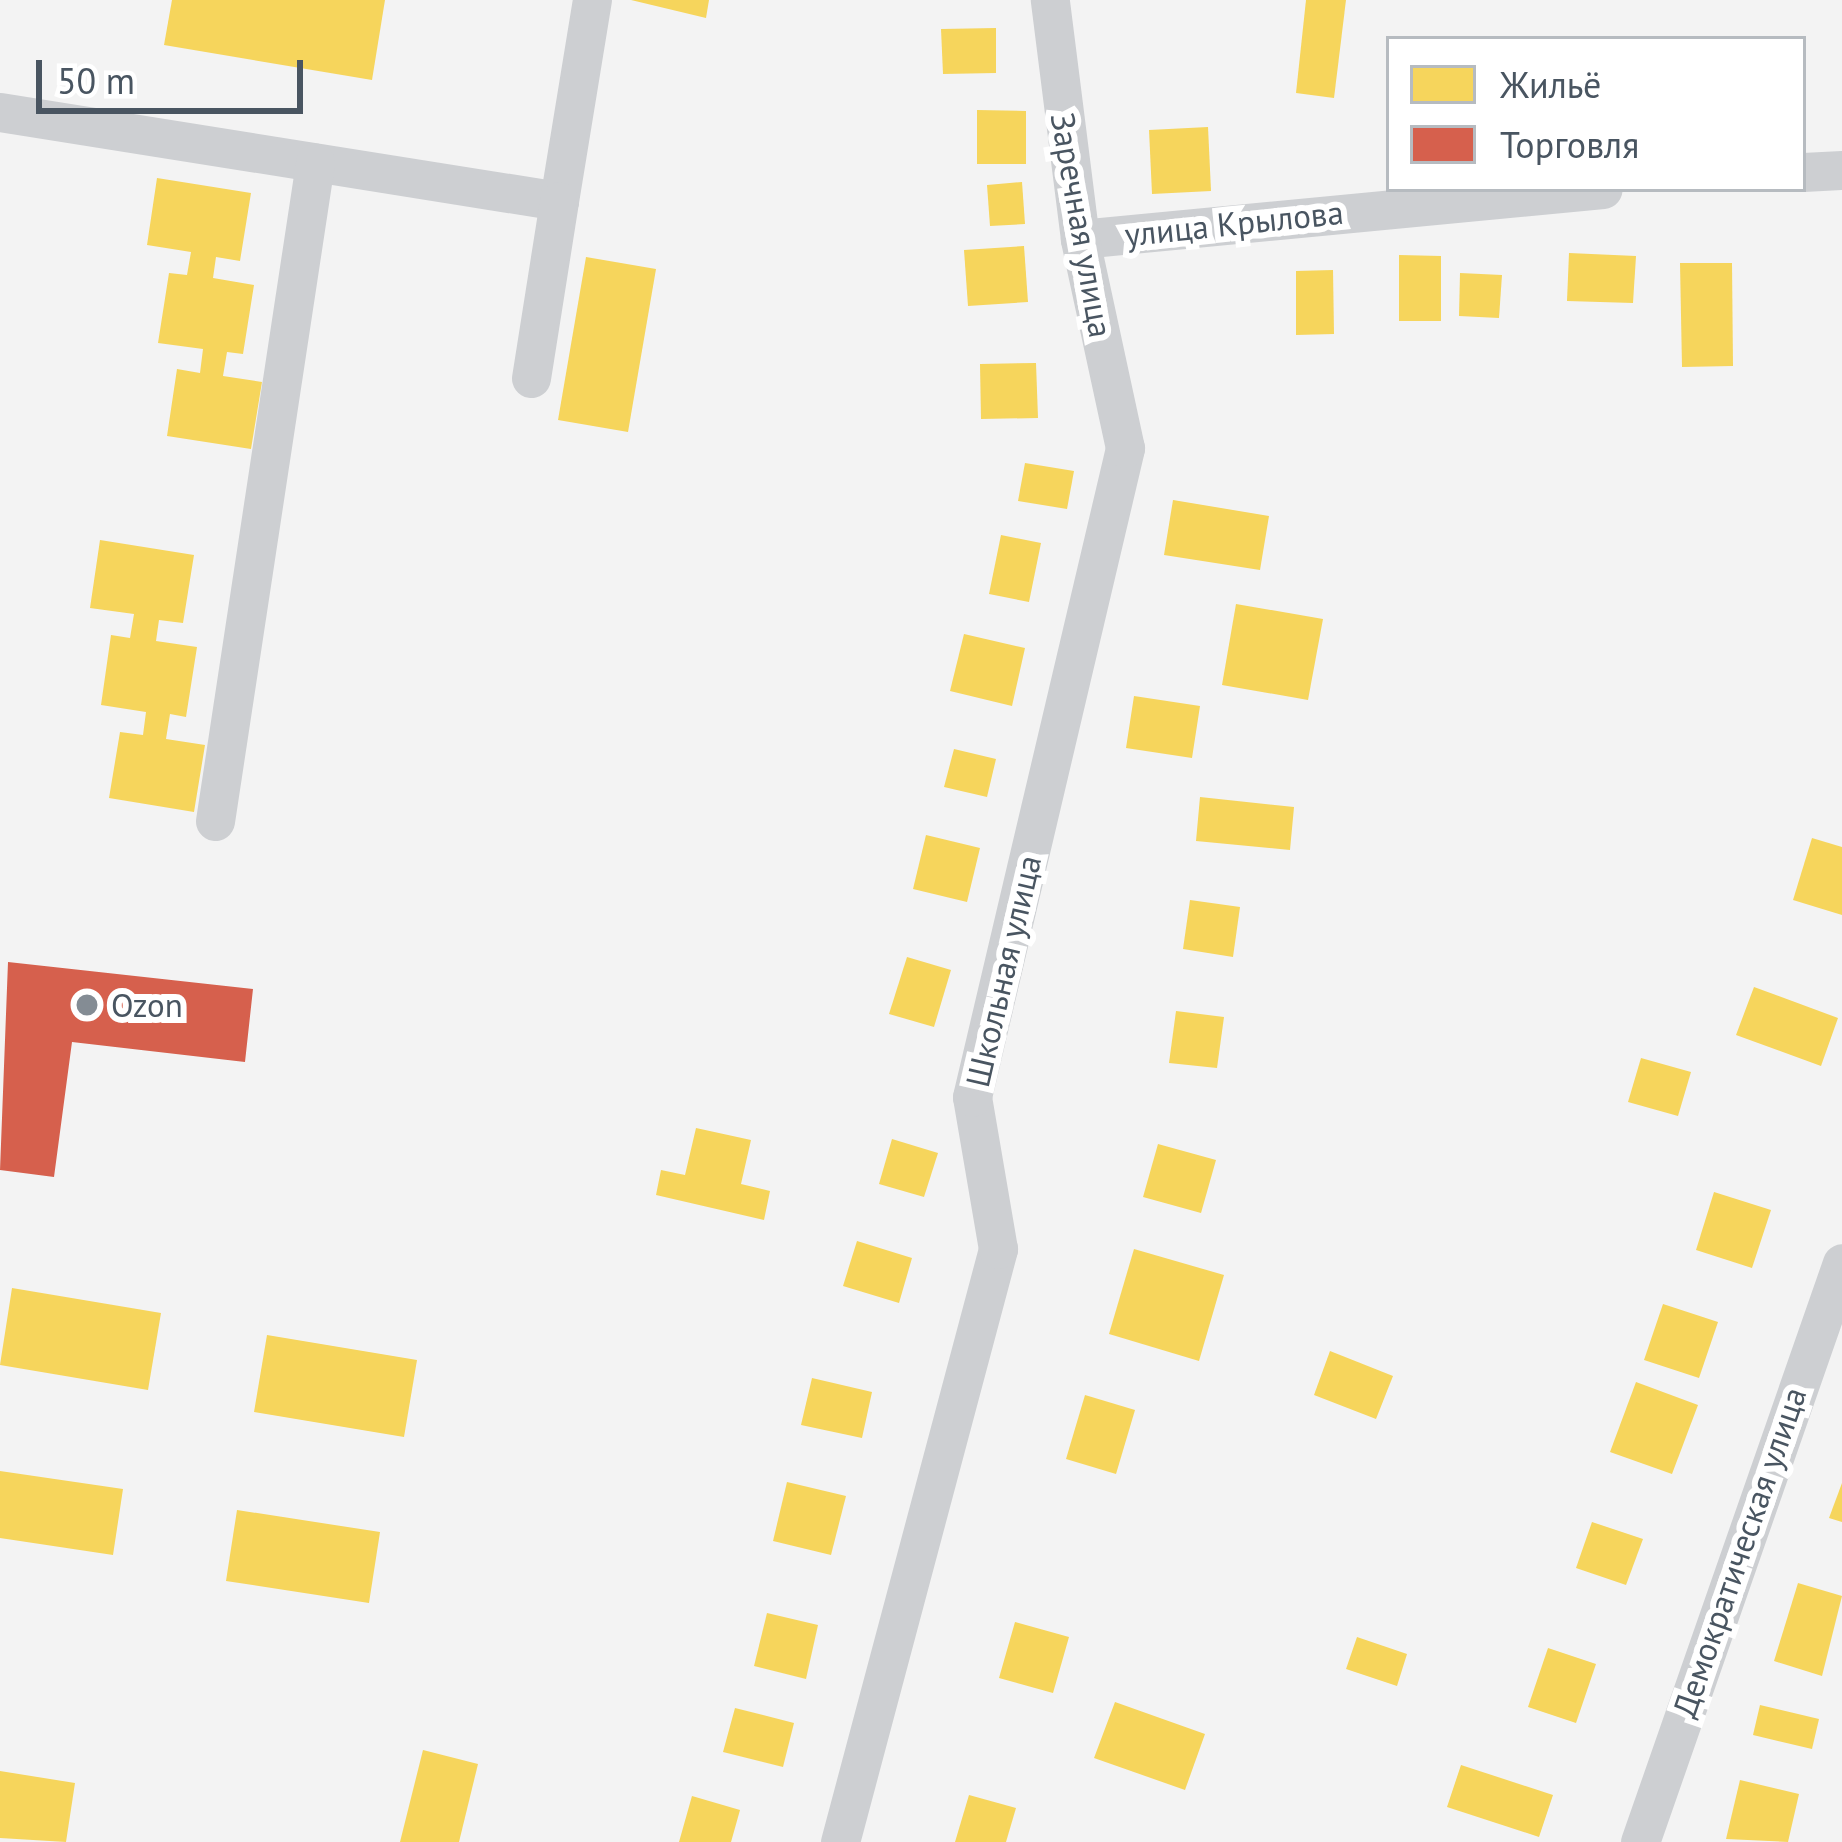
<!DOCTYPE html>
<meta charset="utf-8">
<style>
body{margin:0}
#map{position:relative;width:1842px;height:1842px;overflow:hidden;background:#f3f3f3;font-family:"PT Sans",sans-serif}
div>[style]{position:absolute}
.homes>*{inset:0;background:#f6d55c}
.shops>*{inset:0;background:#d6604d}
.minor>*{height:39px;margin:-19.5px;padding:0 19.5px;transform-origin:19.5px;border-radius:19.5px;background:#cdcfd2}
.dots>*{width:33px;height:33px;translate:-50% -50%;box-sizing:border-box;border:6px solid #fff;border-radius:50%}
span{translate:-50% -50%;white-space:nowrap;text-align:center;line-height:1.15;-webkit-text-stroke:12px #fff;paint-order:stroke}
.street-label{font-size:33px;color:#495561}
.poi-label{font-size:33px;color:#495561}
.left{translate:0 -50%;text-align:left}
.legend{position:absolute;left:1386px;top:36px;width:420px;height:156px;box-sizing:border-box;background:#fff;border:3px solid #b6bbc0;margin:0;padding:15px 21px;list-style:none;font-size:36px;color:#495561}
.legend li{display:flex;align-items:center;gap:24px;height:60px}
.legend b{width:60px;border:3px solid #b6bbc0}
.scale{position:absolute;left:36px;top:60px;width:267px;height:54px;box-sizing:border-box;border:6px solid #495561;border-top:0;padding-left:15px;font-size:36px;line-height:42px;white-space:nowrap;color:#495561;-webkit-text-stroke:9px #fff;paint-order:stroke}
</style>
<div id="map">
<div class="homes">
<div style="clip-path:polygon(172px 0,385px 0,372px 80px,164px 45px)"></div>
<div style="clip-path:polygon(631px 0,709px 0,706px 18px)"></div>
<div style="clip-path:polygon(1306px 0,1346px 0,1334px 98px,1296px 93px)"></div>
<div style="clip-path:polygon(996px 28px,996px 73px,943px 74px,941px 29px)"></div>
<div style="clip-path:polygon(977px 110px,1026px 111px,1026px 164px,977px 164px)"></div>
<div style="clip-path:polygon(1208px 127px,1211px 191px,1152px 194px,1149px 130px)"></div>
<div style="clip-path:polygon(157px 178px,251px 193px,240px 261px,216px 257px,213px 278px,254px 285px,243px 354px,227px 352px,223px 376px,262px 382px,251px 449px,167px 436px,177px 369px,200px 373px,203px 349px,158px 343px,169px 273px,187px 275px,191px 252px,147px 245px)"></div>
<div style="clip-path:polygon(1022px 182px,1025px 224px,990px 226px,987px 185px)"></div>
<div style="clip-path:polygon(1024px 246px,1028px 302px,968px 306px,964px 250px)"></div>
<div style="clip-path:polygon(1569px 253px,1636px 256px,1633px 303px,1567px 301px)"></div>
<div style="clip-path:polygon(1399px 255px,1441px 256px,1441px 321px,1399px 321px)"></div>
<div style="clip-path:polygon(586px 257px,656px 269px,628px 432px,558px 420px)"></div>
<div style="clip-path:polygon(1680px 263px,1732px 263px,1733px 366px,1682px 367px)"></div>
<div style="clip-path:polygon(1333px 270px,1334px 334px,1296px 335px,1296px 271px)"></div>
<div style="clip-path:polygon(1460px 273px,1502px 275px,1499px 318px,1459px 316px)"></div>
<div style="clip-path:polygon(1036px 363px,1038px 418px,981px 419px,980px 364px)"></div>
<div style="clip-path:polygon(1025px 463px,1074px 471px,1067px 509px,1018px 501px)"></div>
<div style="clip-path:polygon(1173px 500px,1269px 516px,1260px 570px,1164px 555px)"></div>
<div style="clip-path:polygon(1001px 535px,1041px 543px,1029px 602px,989px 594px)"></div>
<div style="clip-path:polygon(100px 540px,194px 555px,183px 623px,159px 620px,156px 641px,197px 647px,186px 717px,170px 714px,166px 739px,205px 745px,194px 812px,109px 798px,120px 732px,143px 735px,146px 712px,101px 705px,111px 635px,130px 638px,134px 614px,90px 608px)"></div>
<div style="clip-path:polygon(1236px 604px,1323px 619px,1308px 700px,1222px 685px)"></div>
<div style="clip-path:polygon(964px 634px,1025px 648px,1012px 706px,950px 691px)"></div>
<div style="clip-path:polygon(1134px 696px,1200px 706px,1192px 758px,1126px 748px)"></div>
<div style="clip-path:polygon(954px 749px,996px 759px,987px 797px,944px 787px)"></div>
<div style="clip-path:polygon(1200px 797px,1294px 807px,1290px 850px,1196px 841px)"></div>
<div style="clip-path:polygon(926px 835px,980px 848px,967px 902px,913px 889px)"></div>
<div style="clip-path:polygon(1812px 838px,1842px 847px,1842px 915px,1793px 900px)"></div>
<div style="clip-path:polygon(1190px 900px,1240px 907px,1233px 957px,1183px 949px)"></div>
<div style="clip-path:polygon(907px 957px,951px 970px,934px 1027px,889px 1014px)"></div>
<div style="clip-path:polygon(1754px 987px,1838px 1018px,1821px 1066px,1736px 1035px)"></div>
<div style="clip-path:polygon(1176px 1011px,1224px 1017px,1217px 1068px,1169px 1063px)"></div>
<div style="clip-path:polygon(1641px 1058px,1691px 1072px,1678px 1116px,1628px 1102px)"></div>
<div style="clip-path:polygon(696px 1128px,751px 1140px,741px 1184px,770px 1191px,764px 1220px,656px 1195px,661px 1170px,685px 1175px)"></div>
<div style="clip-path:polygon(892px 1139px,938px 1153px,924px 1197px,879px 1184px)"></div>
<div style="clip-path:polygon(1158px 1144px,1216px 1160px,1201px 1213px,1143px 1197px)"></div>
<div style="clip-path:polygon(1714px 1192px,1771px 1210px,1752px 1268px,1696px 1250px)"></div>
<div style="clip-path:polygon(857px 1241px,912px 1258px,899px 1303px,843px 1286px)"></div>
<div style="clip-path:polygon(1134px 1249px,1224px 1275px,1199px 1361px,1109px 1334px)"></div>
<div style="clip-path:polygon(12px 1288px,161px 1313px,148px 1390px,0 1365px)"></div>
<div style="clip-path:polygon(1663px 1304px,1718px 1322px,1699px 1378px,1644px 1360px)"></div>
<div style="clip-path:polygon(267px 1335px,417px 1360px,404px 1437px,254px 1412px)"></div>
<div style="clip-path:polygon(1330px 1351px,1393px 1376px,1376px 1419px,1314px 1395px)"></div>
<div style="clip-path:polygon(812px 1378px,872px 1392px,862px 1438px,801px 1425px)"></div>
<div style="clip-path:polygon(1636px 1382px,1698px 1405px,1672px 1474px,1610px 1452px)"></div>
<div style="clip-path:polygon(1085px 1395px,1135px 1410px,1116px 1474px,1066px 1459px)"></div>
<div style="clip-path:polygon(0 1471px,123px 1489px,113px 1555px,0 1538px)"></div>
<div style="clip-path:polygon(787px 1482px,846px 1496px,831px 1555px,773px 1541px)"></div>
<div style="clip-path:polygon(1842px 1483px,1842px 1522px,1829px 1518px)"></div>
<div style="clip-path:polygon(237px 1510px,380px 1532px,369px 1603px,226px 1581px)"></div>
<div style="clip-path:polygon(1592px 1522px,1643px 1539px,1626px 1585px,1576px 1568px)"></div>
<div style="clip-path:polygon(1798px 1583px,1842px 1596px,1822px 1676px,1774px 1661px)"></div>
<div style="clip-path:polygon(767px 1613px,818px 1625px,806px 1679px,754px 1666px)"></div>
<div style="clip-path:polygon(1015px 1622px,1069px 1637px,1053px 1693px,999px 1678px)"></div>
<div style="clip-path:polygon(1357px 1637px,1407px 1654px,1397px 1686px,1346px 1669px)"></div>
<div style="clip-path:polygon(1548px 1648px,1596px 1664px,1576px 1723px,1528px 1707px)"></div>
<div style="clip-path:polygon(1115px 1702px,1205px 1734px,1185px 1790px,1094px 1758px)"></div>
<div style="clip-path:polygon(1760px 1705px,1819px 1719px,1812px 1749px,1753px 1735px)"></div>
<div style="clip-path:polygon(735px 1708px,794px 1723px,783px 1767px,723px 1752px)"></div>
<div style="clip-path:polygon(423px 1750px,478px 1764px,459px 1842px,400px 1842px)"></div>
<div style="clip-path:polygon(1461px 1765px,1553px 1795px,1539px 1837px,1447px 1807px)"></div>
<div style="clip-path:polygon(0 1771px,75px 1783px,66px 1842px,0 1838px)"></div>
<div style="clip-path:polygon(1740px 1780px,1799px 1794px,1788px 1842px,1726px 1839px)"></div>
<div style="clip-path:polygon(969px 1795px,1016px 1808px,1006px 1842px,955px 1842px)"></div>
<div style="clip-path:polygon(692px 1796px,740px 1810px,731px 1842px,679px 1842px)"></div>
</div>
<div class="shops">
<div style="clip-path:polygon(8px 962px,253px 989px,245px 1062px,72px 1042px,54px 1177px,0 1170px)"></div>
</div>
<div class="minor">
<div style="left:0;top:112px;width:566px;rotate:9.05deg"></div>
<div style="left:559px;top:201px;width:204px;rotate:-80.7deg"></div>
<div style="left:1803px;top:172px;width:39px;rotate:-3deg"></div>
<div style="left:1080px;top:239px;width:525px;rotate:-5.46deg"></div>
<div style="left:531px;top:378px;width:179px;rotate:-81deg"></div>
<div style="left:215px;top:821px;width:666px;rotate:-81.36deg"></div>
<div style="left:840px;top:1842px;width:614px;rotate:-75.08deg"></div>
<div style="left:998px;top:1249px;width:154px;rotate:-99.7deg"></div>
<div style="left:972px;top:1097px;width:667px;rotate:-76.73deg"></div>
<div style="left:1125px;top:448px;width:214px;rotate:-102.2deg"></div>
<div style="left:1080px;top:239px;width:241px;rotate:-97.2deg"></div>
<div style="left:1640px;top:1842px;width:613px;rotate:-70.77deg"></div>
</div>
<div class="dots">
<div style="left:87px;top:1005px;background:#848c94"></div>
</div>
<div class="street-label">
<span style="left:1234px;top:223px;rotate:-6deg">улица Крылова</span>
<span style="left:1082px;top:225px;rotate:80deg">Заречная улица</span>
<span style="left:1003px;top:971px;rotate:-77deg">Школьная улица</span>
<span style="left:1739px;top:1552px;rotate:-71deg">Демократическая улица</span>
</div>
<div class="poi-label">
<span class="left" style="left:111px;top:1005px">Ozon</span>
</div>
<ul class="legend">
<li><b style="height:33px;background:#f6d55c"></b>Жильё</li>
<li><b style="height:33px;background:#d6604d"></b>Торговля</li>
</ul>
<div class="scale">50 m</div>
</div>
